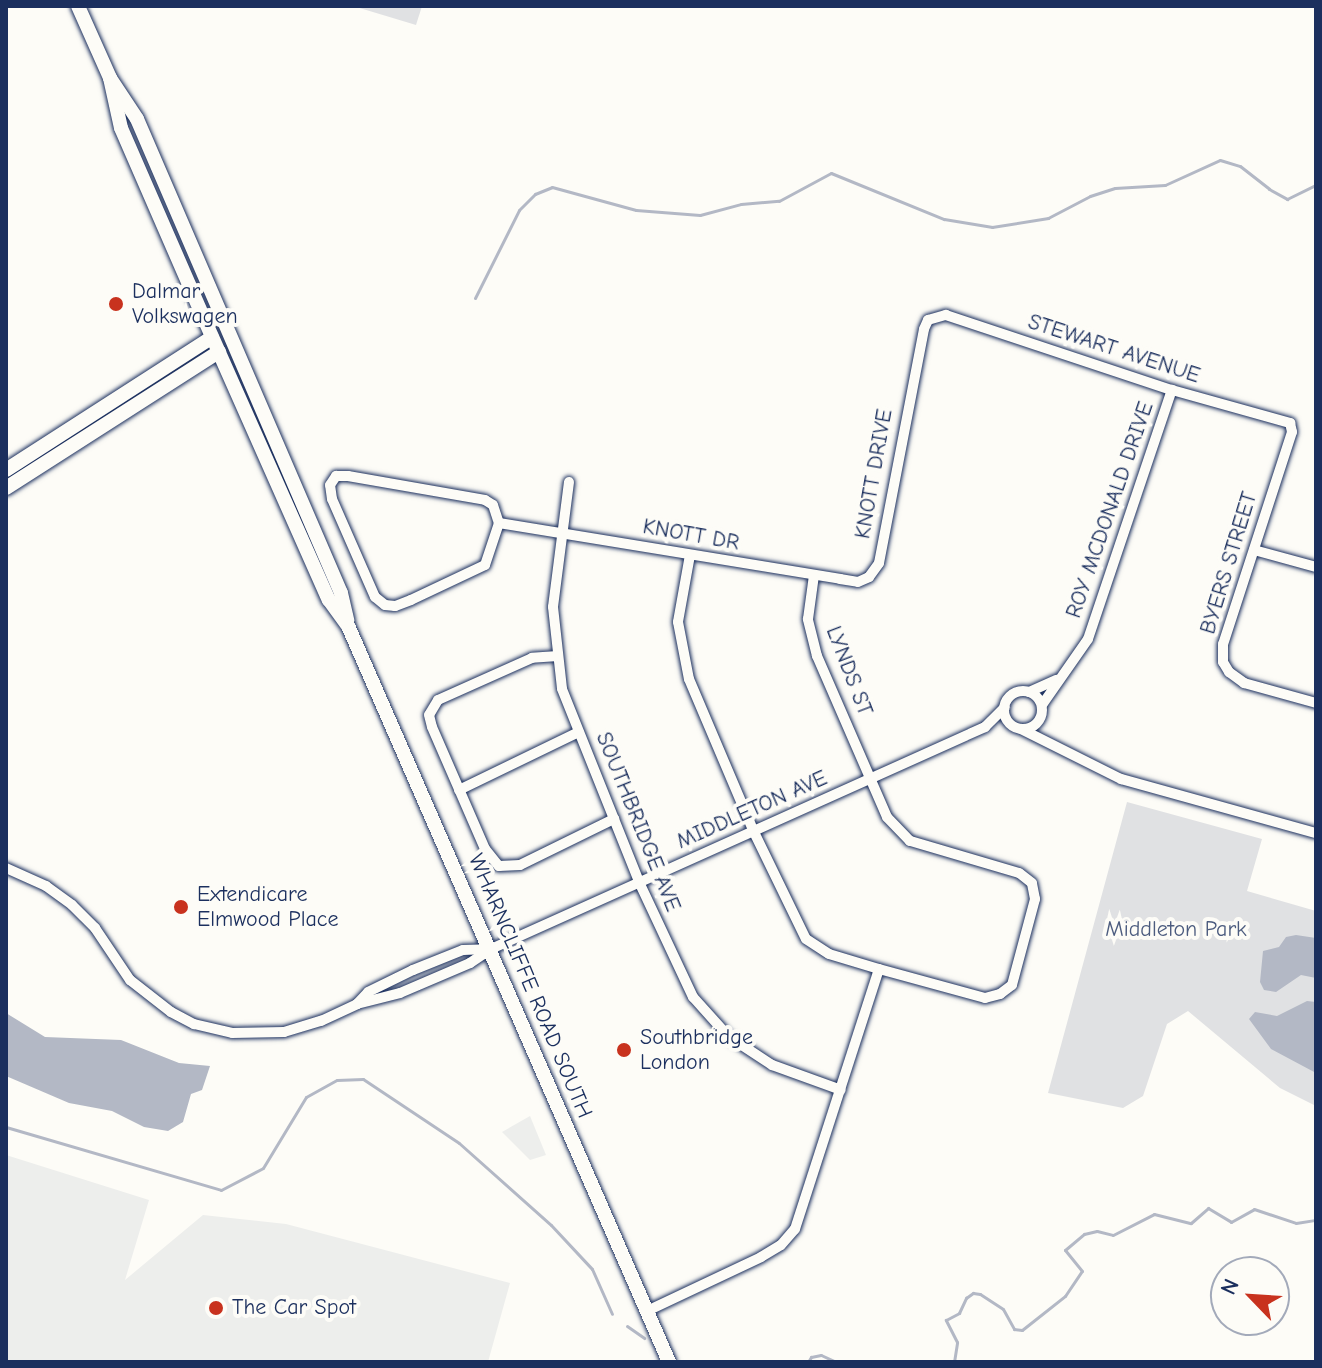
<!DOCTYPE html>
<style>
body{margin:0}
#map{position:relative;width:1322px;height:1368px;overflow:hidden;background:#fdfcf7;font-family:"Comic Neue",sans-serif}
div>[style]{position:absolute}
.built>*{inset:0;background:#edeeec}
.green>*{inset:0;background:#e0e1e3}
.water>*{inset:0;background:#b3b8c5}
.stream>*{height:3px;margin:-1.5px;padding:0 1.5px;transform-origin:1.5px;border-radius:1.5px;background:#b3b8c5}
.roads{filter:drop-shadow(0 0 2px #1b2f5e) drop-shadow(0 0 2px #1b2f5e)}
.street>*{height:10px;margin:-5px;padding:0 5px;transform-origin:5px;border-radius:5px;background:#fdfcf7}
.street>.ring{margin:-5px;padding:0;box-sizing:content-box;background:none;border:10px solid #fdfcf7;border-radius:50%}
.secondary>*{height:14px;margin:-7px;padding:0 7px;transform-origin:7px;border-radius:7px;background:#fdfcf7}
.dots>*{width:22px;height:22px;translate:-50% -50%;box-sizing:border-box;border:4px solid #fdfcf7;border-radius:50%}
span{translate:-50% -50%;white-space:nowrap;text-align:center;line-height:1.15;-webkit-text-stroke:8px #fdfcf7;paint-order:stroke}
.poi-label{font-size:22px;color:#1b2f5e}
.left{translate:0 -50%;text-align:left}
.street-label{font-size:22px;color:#1b2f5e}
.park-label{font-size:22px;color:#4c5c7f}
.frame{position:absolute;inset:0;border:8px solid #1b2f5e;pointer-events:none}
.north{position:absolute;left:1210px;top:1256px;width:80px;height:80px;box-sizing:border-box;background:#fdfcf7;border:2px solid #a3aaba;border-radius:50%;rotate:295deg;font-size:22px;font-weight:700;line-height:32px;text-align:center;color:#1b2f5e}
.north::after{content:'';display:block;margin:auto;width:28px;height:36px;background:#c8321e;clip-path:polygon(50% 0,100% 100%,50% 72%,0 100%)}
</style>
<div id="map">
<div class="built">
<div style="clip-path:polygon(530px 1116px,546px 1155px,530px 1160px,502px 1132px)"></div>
<div style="clip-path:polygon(6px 1155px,149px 1200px,125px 1280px,203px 1215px,286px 1224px,510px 1283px,488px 1362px,6px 1362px)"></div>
</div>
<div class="green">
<div style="clip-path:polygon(353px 6px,422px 6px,416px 25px)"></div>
<div style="clip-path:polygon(1127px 802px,1262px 839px,1247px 891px,1316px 911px,1316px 1106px,1280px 1088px,1188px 1011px,1167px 1024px,1143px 1096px,1123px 1108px,1048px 1093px)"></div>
</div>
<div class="water">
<div style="clip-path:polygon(1296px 935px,1316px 938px,1316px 978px,1301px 975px,1276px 992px,1264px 990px,1260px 982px,1263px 951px,1279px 947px,1286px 937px)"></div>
<div style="clip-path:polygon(1307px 1001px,1316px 1002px,1316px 1073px,1271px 1049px,1249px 1019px,1255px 1012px,1277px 1016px)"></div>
<div style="clip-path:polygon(6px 1013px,45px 1037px,121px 1040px,179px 1063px,210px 1066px,202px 1090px,191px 1094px,183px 1122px,168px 1131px,144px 1127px,112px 1111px,69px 1103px,6px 1076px)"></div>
</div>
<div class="stream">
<div style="left:475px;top:298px;width:98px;rotate:-63.4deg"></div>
<div style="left:519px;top:210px;width:23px;rotate:-45deg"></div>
<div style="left:535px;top:194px;width:18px;rotate:-22deg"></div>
<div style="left:552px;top:187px;width:87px;rotate:15.3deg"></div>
<div style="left:636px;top:210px;width:64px;rotate:4.5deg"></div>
<div style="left:700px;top:215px;width:42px;rotate:-15deg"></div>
<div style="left:741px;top:204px;width:38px;rotate:-5deg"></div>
<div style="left:779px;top:201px;width:59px;rotate:-28.3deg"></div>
<div style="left:831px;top:173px;width:122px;rotate:22.2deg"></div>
<div style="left:944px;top:219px;width:49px;rotate:9.5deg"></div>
<div style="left:992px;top:227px;width:57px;rotate:-9.1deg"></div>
<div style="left:1048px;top:218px;width:47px;rotate:-27.6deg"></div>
<div style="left:1090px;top:196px;width:26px;rotate:-18deg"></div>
<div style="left:1115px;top:188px;width:50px;rotate:-3.4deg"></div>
<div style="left:1165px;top:185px;width:60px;rotate:-24.4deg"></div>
<div style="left:1220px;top:160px;width:21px;rotate:17deg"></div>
<div style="left:1240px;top:166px;width:37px;rotate:38deg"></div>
<div style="left:1269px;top:189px;width:21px;rotate:29deg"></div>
<div style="left:1287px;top:199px;width:32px;rotate:-26deg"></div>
<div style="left:6px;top:1127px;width:224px;rotate:16.3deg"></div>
<div style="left:221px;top:1190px;width:47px;rotate:-27.6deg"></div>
<div style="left:263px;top:1168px;width:83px;rotate:-58.8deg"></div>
<div style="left:306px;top:1097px;width:35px;rotate:-29deg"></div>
<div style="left:337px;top:1080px;width:26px;rotate:-2deg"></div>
<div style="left:363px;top:1079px;width:115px;rotate:33.7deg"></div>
<div style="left:459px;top:1143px;width:123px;rotate:41.7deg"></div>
<div style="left:551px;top:1225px;width:60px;rotate:47deg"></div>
<div style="left:592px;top:1269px;width:49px;rotate:66deg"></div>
<div style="left:1316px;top:1203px;width:14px;rotate:90deg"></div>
<div style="left:627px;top:1326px;width:21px;rotate:35deg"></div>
<div style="left:808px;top:1362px;width:6px;rotate:-59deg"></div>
<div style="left:811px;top:1357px;width:10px;rotate:-11deg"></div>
<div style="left:821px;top:1355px;width:17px;rotate:25deg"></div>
<div style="left:954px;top:1362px;width:20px;rotate:-81deg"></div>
<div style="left:957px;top:1342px;width:25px;rotate:-117deg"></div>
<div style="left:946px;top:1320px;width:15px;rotate:-28deg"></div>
<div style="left:959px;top:1313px;width:17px;rotate:-65deg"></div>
<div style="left:966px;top:1298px;width:9px;rotate:-36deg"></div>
<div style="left:973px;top:1293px;width:7px;rotate:8deg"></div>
<div style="left:980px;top:1294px;width:27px;rotate:33deg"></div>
<div style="left:1003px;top:1309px;width:23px;rotate:61deg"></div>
<div style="left:1014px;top:1329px;width:8px;rotate:7deg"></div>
<div style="left:1022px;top:1330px;width:55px;rotate:-38.3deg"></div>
<div style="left:1065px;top:1296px;width:30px;rotate:-56deg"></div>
<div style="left:1082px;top:1271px;width:27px;rotate:-129deg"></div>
<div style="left:1065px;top:1250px;width:25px;rotate:-40deg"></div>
<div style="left:1084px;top:1234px;width:13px;rotate:-13deg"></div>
<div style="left:1097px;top:1231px;width:16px;rotate:14deg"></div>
<div style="left:1113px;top:1235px;width:46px;rotate:-27.1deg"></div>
<div style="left:1154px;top:1214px;width:38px;rotate:14deg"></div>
<div style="left:1191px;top:1223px;width:23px;rotate:-41deg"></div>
<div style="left:1208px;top:1208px;width:27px;rotate:31deg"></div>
<div style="left:1231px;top:1222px;width:26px;rotate:-29deg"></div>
<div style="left:1254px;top:1209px;width:44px;rotate:18.4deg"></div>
<div style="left:1296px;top:1223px;width:20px;rotate:-9deg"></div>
</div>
<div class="roads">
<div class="street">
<div style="left:569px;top:482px;width:126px;rotate:97.3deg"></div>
<div style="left:553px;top:607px;width:82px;rotate:83.7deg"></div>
<div style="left:562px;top:689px;width:210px;rotate:68.2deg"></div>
<div style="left:640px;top:884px;width:125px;rotate:64.9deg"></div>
<div style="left:693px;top:997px;width:52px;rotate:48.1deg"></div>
<div style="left:728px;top:1036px;width:53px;rotate:33.4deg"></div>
<div style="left:772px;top:1065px;width:73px;rotate:19.9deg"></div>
<div style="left:499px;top:523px;width:44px;rotate:108.4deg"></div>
<div style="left:485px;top:565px;width:82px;rotate:154.7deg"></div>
<div style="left:411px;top:600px;width:17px;rotate:159deg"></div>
<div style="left:395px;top:606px;width:10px;rotate:-174deg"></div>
<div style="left:385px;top:605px;width:13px;rotate:-141deg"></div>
<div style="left:375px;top:597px;width:107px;rotate:-113.7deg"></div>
<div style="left:332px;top:499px;width:14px;rotate:-98deg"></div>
<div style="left:330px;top:485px;width:11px;rotate:-56deg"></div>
<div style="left:336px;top:476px;width:12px"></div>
<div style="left:348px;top:476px;width:139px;rotate:9.9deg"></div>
<div style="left:485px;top:500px;width:9px;rotate:32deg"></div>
<div style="left:493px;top:505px;width:19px;rotate:72deg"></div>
<div style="left:499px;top:523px;width:346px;rotate:9.3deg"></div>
<div style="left:840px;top:579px;width:18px;rotate:9deg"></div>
<div style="left:858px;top:582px;width:12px;rotate:-24deg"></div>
<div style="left:869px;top:577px;width:17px;rotate:-54deg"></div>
<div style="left:879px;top:563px;width:238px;rotate:-79.1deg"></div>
<div style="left:924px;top:329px;width:10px;rotate:-66deg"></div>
<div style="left:928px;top:320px;width:19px;rotate:-16deg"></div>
<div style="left:946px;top:315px;width:238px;rotate:18.4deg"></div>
<div style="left:1172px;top:390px;width:123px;rotate:15.6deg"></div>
<div style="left:1290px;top:423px;width:9px;rotate:77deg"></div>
<div style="left:1292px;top:432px;width:223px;rotate:108deg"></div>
<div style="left:1223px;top:644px;width:18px;rotate:90deg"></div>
<div style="left:1223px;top:662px;width:12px;rotate:59deg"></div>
<div style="left:1229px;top:672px;width:19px;rotate:36deg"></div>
<div style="left:1244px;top:683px;width:75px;rotate:15.5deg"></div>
<div style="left:1254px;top:550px;width:64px;rotate:15.3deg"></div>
<div style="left:690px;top:555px;width:68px;rotate:100.2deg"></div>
<div style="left:678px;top:622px;width:58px;rotate:79.1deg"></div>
<div style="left:689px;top:679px;width:164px;rotate:67deg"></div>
<div style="left:753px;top:830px;width:121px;rotate:64.1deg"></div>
<div style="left:806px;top:939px;width:27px;rotate:33deg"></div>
<div style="left:829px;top:954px;width:52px;rotate:16.7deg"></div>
<div style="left:879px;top:969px;width:110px;rotate:15.3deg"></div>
<div style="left:985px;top:998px;width:16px;rotate:-15deg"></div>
<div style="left:1000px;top:994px;width:15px;rotate:-37deg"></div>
<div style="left:1012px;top:985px;width:89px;rotate:-75deg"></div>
<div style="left:1035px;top:899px;width:16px;rotate:-101deg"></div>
<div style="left:1032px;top:883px;width:16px;rotate:-142deg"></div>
<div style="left:1019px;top:873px;width:114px;rotate:-163.6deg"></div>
<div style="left:910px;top:841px;width:33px;rotate:-134deg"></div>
<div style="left:887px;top:817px;width:176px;rotate:-113.5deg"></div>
<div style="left:817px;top:656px;width:38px;rotate:-104deg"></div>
<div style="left:808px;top:619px;width:44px;rotate:-82.2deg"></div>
<div style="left:558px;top:656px;width:26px;rotate:176deg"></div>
<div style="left:532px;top:658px;width:103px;rotate:155.9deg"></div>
<div style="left:438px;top:700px;width:17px;rotate:121deg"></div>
<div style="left:429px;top:715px;width:12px;rotate:76deg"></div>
<div style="left:432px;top:727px;width:133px;rotate:66.5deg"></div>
<div style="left:485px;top:849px;width:22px;rotate:51deg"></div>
<div style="left:499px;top:866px;width:21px;rotate:-3deg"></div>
<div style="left:520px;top:865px;width:105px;rotate:-26.1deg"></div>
<div class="ring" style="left:1004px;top:691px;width:28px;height:28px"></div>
<div style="left:1029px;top:692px;width:30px;rotate:-24deg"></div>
<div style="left:1042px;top:705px;width:80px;rotate:-55.1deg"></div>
<div style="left:1088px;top:639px;width:263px;rotate:-71.4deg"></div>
<div style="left:1021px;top:729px;width:112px;rotate:26.6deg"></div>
<div style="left:1121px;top:779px;width:202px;rotate:15.5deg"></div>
<div style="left:459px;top:790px;width:133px;rotate:-25.8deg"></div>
<div style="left:6px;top:868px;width:44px;rotate:24.2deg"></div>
<div style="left:46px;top:886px;width:32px;rotate:36deg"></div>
<div style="left:72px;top:905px;width:33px;rotate:45deg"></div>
<div style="left:95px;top:928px;width:63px;rotate:56.1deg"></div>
<div style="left:130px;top:980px;width:52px;rotate:38deg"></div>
<div style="left:171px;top:1012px;width:26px;rotate:28deg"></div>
<div style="left:194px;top:1024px;width:39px;rotate:13deg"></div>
<div style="left:232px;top:1033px;width:52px;rotate:-1.1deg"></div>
<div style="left:284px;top:1032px;width:39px;rotate:-17deg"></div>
<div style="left:321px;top:1021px;width:40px;rotate:-25deg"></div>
<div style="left:357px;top:1004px;width:44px;rotate:-14.3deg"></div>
<div style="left:400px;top:993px;width:76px;rotate:-23.2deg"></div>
<div style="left:470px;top:963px;width:25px;rotate:-34deg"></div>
<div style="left:491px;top:949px;width:542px;rotate:-24.2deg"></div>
<div style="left:985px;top:727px;width:28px;rotate:-45deg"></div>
<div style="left:357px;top:1004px;width:16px;rotate:-47deg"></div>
<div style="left:368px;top:992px;width:50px;rotate:-26.1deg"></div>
<div style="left:413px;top:970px;width:54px;rotate:-21.8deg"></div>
<div style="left:463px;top:950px;width:25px;rotate:-2deg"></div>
<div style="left:647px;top:1311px;width:126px;rotate:-25.3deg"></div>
<div style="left:761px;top:1257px;width:23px;rotate:-31deg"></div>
<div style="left:781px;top:1245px;width:21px;rotate:-49deg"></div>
<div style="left:795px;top:1229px;width:273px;rotate:-72.1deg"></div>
</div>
<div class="secondary">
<div style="left:78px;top:6px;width:79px;rotate:66deg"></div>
<div style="left:110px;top:78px;width:49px;rotate:56.6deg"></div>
<div style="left:137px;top:119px;width:516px;rotate:66.71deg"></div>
<div style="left:341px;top:593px;width:28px;rotate:77deg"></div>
<div style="left:110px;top:78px;width:51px;rotate:77.6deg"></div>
<div style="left:121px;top:128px;width:203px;rotate:66.5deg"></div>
<div style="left:202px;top:314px;width:313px;rotate:66.1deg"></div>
<div style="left:329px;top:600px;width:34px;rotate:54deg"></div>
<div style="left:349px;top:628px;width:801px;rotate:66.44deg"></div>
<div style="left:6px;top:470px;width:245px;rotate:-32.8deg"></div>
<div style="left:6px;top:488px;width:253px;rotate:-32.6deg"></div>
</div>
</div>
<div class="dots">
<div style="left:116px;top:304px;background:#c8321e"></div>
<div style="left:181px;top:907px;background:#c8321e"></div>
<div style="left:624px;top:1050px;background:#c8321e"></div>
<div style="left:216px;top:1308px;background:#c8321e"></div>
</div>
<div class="poi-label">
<span class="left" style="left:132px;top:304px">Dalmar<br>Volkswagen</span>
<span class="left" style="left:197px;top:907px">Extendicare<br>Elmwood Place</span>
<span class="left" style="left:640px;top:1050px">Southbridge<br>London</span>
<span class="left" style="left:232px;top:1308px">The Car Spot</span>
</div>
<div class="street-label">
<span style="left:1114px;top:349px;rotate:18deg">STEWART AVENUE</span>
<span style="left:874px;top:474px;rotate:-80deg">KNOTT DRIVE</span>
<span style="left:1110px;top:510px;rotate:-71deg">ROY MCDONALD DRIVE</span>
<span style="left:691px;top:535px;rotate:10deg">KNOTT DR</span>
<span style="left:1229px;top:563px;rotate:-73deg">BYERS STREET</span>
<span style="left:849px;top:671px;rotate:69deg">LYNDS ST</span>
<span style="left:752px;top:810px;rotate:-24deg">MIDDLETON AVE</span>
<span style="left:638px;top:822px;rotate:68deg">SOUTHBRIDGE AVE</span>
<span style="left:530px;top:986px;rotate:67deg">WHARNCLIFFE ROAD SOUTH</span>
</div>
<div class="park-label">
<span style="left:1176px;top:930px">Middleton Park</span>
</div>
<div class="frame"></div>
<div class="north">N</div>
</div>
